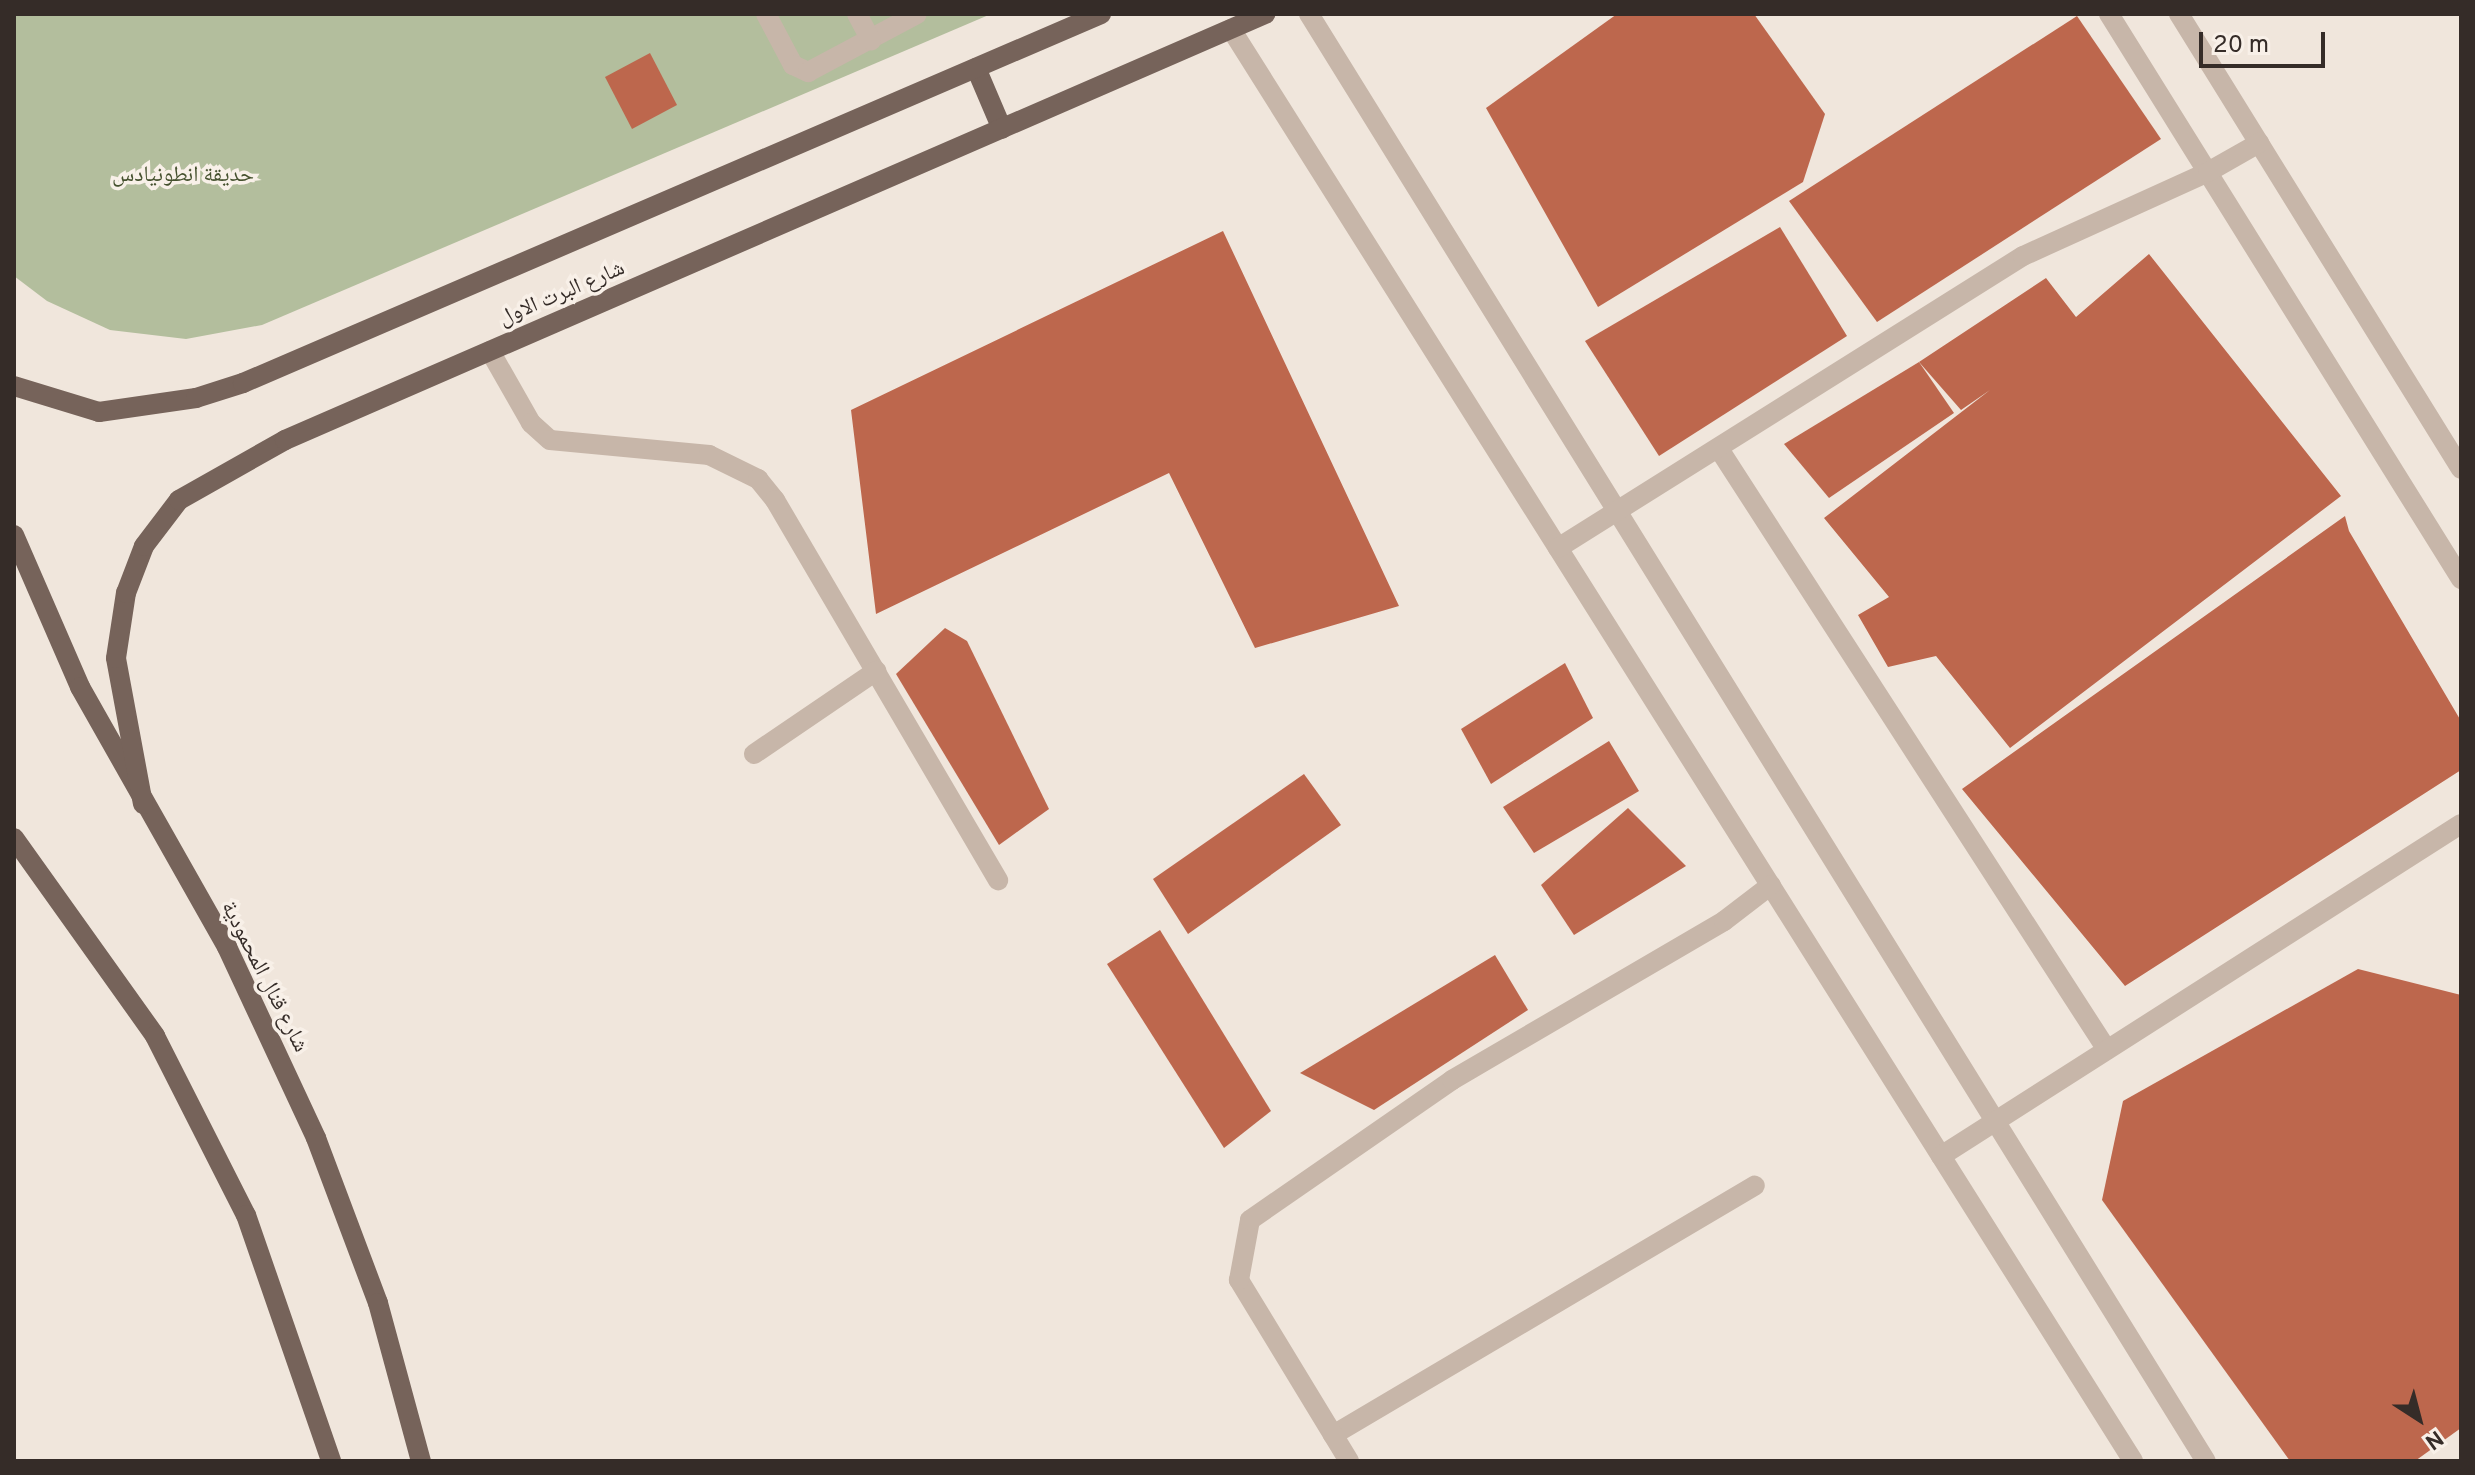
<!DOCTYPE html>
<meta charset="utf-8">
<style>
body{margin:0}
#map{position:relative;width:2475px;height:1475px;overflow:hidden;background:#f0e6dc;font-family:Overpass,"Noto Naskh Arabic",sans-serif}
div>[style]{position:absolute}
.green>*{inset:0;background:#b3be9d}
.building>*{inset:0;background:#bd674d}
.minor>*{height:20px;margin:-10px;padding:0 10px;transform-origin:10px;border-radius:10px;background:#c7b6a9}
.major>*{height:20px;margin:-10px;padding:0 10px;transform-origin:10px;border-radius:10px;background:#76635a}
span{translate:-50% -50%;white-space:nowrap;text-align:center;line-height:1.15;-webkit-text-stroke:7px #f8f0e8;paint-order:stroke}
.park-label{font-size:22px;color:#45512e}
.street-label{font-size:22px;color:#352c28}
.frame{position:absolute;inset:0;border:16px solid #352c28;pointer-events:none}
.north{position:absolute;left:2379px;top:1379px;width:80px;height:80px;-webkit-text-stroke:6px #f8f0e8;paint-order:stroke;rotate:144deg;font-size:22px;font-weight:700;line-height:32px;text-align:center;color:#352c28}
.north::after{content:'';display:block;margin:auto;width:28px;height:36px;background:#352c28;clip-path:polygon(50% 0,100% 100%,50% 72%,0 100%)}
.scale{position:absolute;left:2199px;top:32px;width:126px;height:36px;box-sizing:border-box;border:4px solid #352c28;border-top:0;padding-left:10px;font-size:24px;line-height:28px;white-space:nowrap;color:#352c28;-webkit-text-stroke:6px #f8f0e8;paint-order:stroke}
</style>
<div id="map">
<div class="green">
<div style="clip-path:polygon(14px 14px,991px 14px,262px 325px,186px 339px,110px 330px,47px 301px,14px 276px)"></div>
</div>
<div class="building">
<div style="clip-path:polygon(1617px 14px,1754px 14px,1825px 114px,1803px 182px,1598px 307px,1486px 108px)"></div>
<div style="clip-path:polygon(2077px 16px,2161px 139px,1877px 322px,1789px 201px)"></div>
<div style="clip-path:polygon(650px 53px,677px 105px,632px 129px,605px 77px)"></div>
<div style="clip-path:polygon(1780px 227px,1847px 336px,1659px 456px,1585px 341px)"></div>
<div style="clip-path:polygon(1223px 231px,1399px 606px,1255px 648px,1169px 473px,876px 614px,851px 410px)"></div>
<div style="clip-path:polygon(2149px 254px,2341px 496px,2010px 748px,1936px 656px,1888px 667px,1858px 615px,1889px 597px,1824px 518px,1990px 390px,1961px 410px,1919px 362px,2046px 278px,2076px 317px)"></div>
<div style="clip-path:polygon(1919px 362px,1954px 413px,1829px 498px,1784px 444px)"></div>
<div style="clip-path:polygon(2345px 516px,2349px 531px,2461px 721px,2461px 770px,2125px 986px,1962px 789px)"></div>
<div style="clip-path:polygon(945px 628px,967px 641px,1049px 809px,999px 845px,896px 674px)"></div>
<div style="clip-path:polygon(1565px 663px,1593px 718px,1491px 784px,1461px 729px)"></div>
<div style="clip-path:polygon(1609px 741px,1639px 791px,1534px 853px,1503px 807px)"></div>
<div style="clip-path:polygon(1304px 774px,1341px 825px,1188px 934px,1153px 879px)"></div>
<div style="clip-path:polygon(1628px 808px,1686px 866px,1574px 935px,1541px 885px)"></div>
<div style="clip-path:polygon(1160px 930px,1271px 1111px,1224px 1148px,1107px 964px)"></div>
<div style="clip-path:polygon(1495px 955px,1528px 1010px,1374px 1110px,1300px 1073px)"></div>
<div style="clip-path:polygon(2358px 969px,2461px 995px,2461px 1428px,2415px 1461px,2290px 1461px,2102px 1200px,2123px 1101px)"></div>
</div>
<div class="minor">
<div style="left:766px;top:14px;width:58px;rotate:62.1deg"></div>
<div style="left:793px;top:65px;width:17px;rotate:25deg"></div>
<div style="left:808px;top:72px;width:123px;rotate:-28deg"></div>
<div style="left:857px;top:14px;width:30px;rotate:62deg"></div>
<div style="left:1309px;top:14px;width:1702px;rotate:58.21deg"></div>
<div style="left:2109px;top:14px;width:666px;rotate:58.08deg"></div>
<div style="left:2179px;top:14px;width:535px;rotate:58.21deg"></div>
<div style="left:1231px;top:29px;width:1692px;rotate:57.79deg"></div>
<div style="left:490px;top:351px;width:83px;rotate:60.3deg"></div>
<div style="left:531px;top:423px;width:25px;rotate:42deg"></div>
<div style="left:550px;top:440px;width:160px;rotate:5.4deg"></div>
<div style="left:709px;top:455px;width:55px;rotate:26.1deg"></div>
<div style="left:758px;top:479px;width:27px;rotate:51deg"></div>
<div style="left:775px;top:500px;width:441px;rotate:59.6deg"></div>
<div style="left:1719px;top:449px;width:715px;rotate:57.15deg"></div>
<div style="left:1558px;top:548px;width:549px;rotate:-32.13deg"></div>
<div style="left:2023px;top:256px;width:203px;rotate:-24.4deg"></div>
<div style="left:2208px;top:172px;width:59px;rotate:-29.6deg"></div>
<div style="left:754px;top:754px;width:148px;rotate:-34.2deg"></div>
<div style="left:1941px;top:1156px;width:617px;rotate:-32.56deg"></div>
<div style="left:1333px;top:1435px;width:490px;rotate:-30.6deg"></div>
<div style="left:1349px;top:1461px;width:212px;rotate:-121.3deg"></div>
<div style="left:1239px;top:1280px;width:61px;rotate:-79.6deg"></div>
<div style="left:1250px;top:1220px;width:246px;rotate:-34.7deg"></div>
<div style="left:1452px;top:1080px;width:315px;rotate:-30.3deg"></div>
<div style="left:1724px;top:921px;width:59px;rotate:-37.5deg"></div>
</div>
<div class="major">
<div style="left:976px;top:68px;width:66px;rotate:66.9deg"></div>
<div style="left:14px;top:386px;width:89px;rotate:17deg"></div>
<div style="left:99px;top:412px;width:98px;rotate:-8.2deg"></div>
<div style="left:196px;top:398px;width:49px;rotate:-17.7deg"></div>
<div style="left:243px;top:383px;width:934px;rotate:-23.27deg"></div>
<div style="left:14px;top:535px;width:166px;rotate:66.5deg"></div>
<div style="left:80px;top:687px;width:299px;rotate:60.5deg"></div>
<div style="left:227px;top:947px;width:211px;rotate:65deg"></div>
<div style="left:316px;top:1138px;width:176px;rotate:69.4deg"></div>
<div style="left:378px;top:1303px;width:164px;rotate:74.8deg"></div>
<div style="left:143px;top:804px;width:148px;rotate:-100.5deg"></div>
<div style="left:116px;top:658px;width:66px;rotate:-81.3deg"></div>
<div style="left:126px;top:593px;width:50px;rotate:-69deg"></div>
<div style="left:144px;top:546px;width:58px;rotate:-52.7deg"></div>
<div style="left:179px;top:500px;width:122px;rotate:-29.5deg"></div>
<div style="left:285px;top:440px;width:1069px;rotate:-23.49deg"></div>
<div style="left:14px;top:838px;width:243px;rotate:54.5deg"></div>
<div style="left:155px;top:1036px;width:201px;rotate:63.1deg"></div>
<div style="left:246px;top:1215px;width:260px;rotate:70.9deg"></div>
</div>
<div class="park-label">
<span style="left:183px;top:176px">حديقة انطونيادس</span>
</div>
<div class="street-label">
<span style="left:562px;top:294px;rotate:-23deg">شارع البرت الاول</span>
<span style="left:264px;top:977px;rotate:63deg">شارع قنال المحمودية</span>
</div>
<div class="frame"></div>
<div class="north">N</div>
<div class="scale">20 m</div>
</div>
